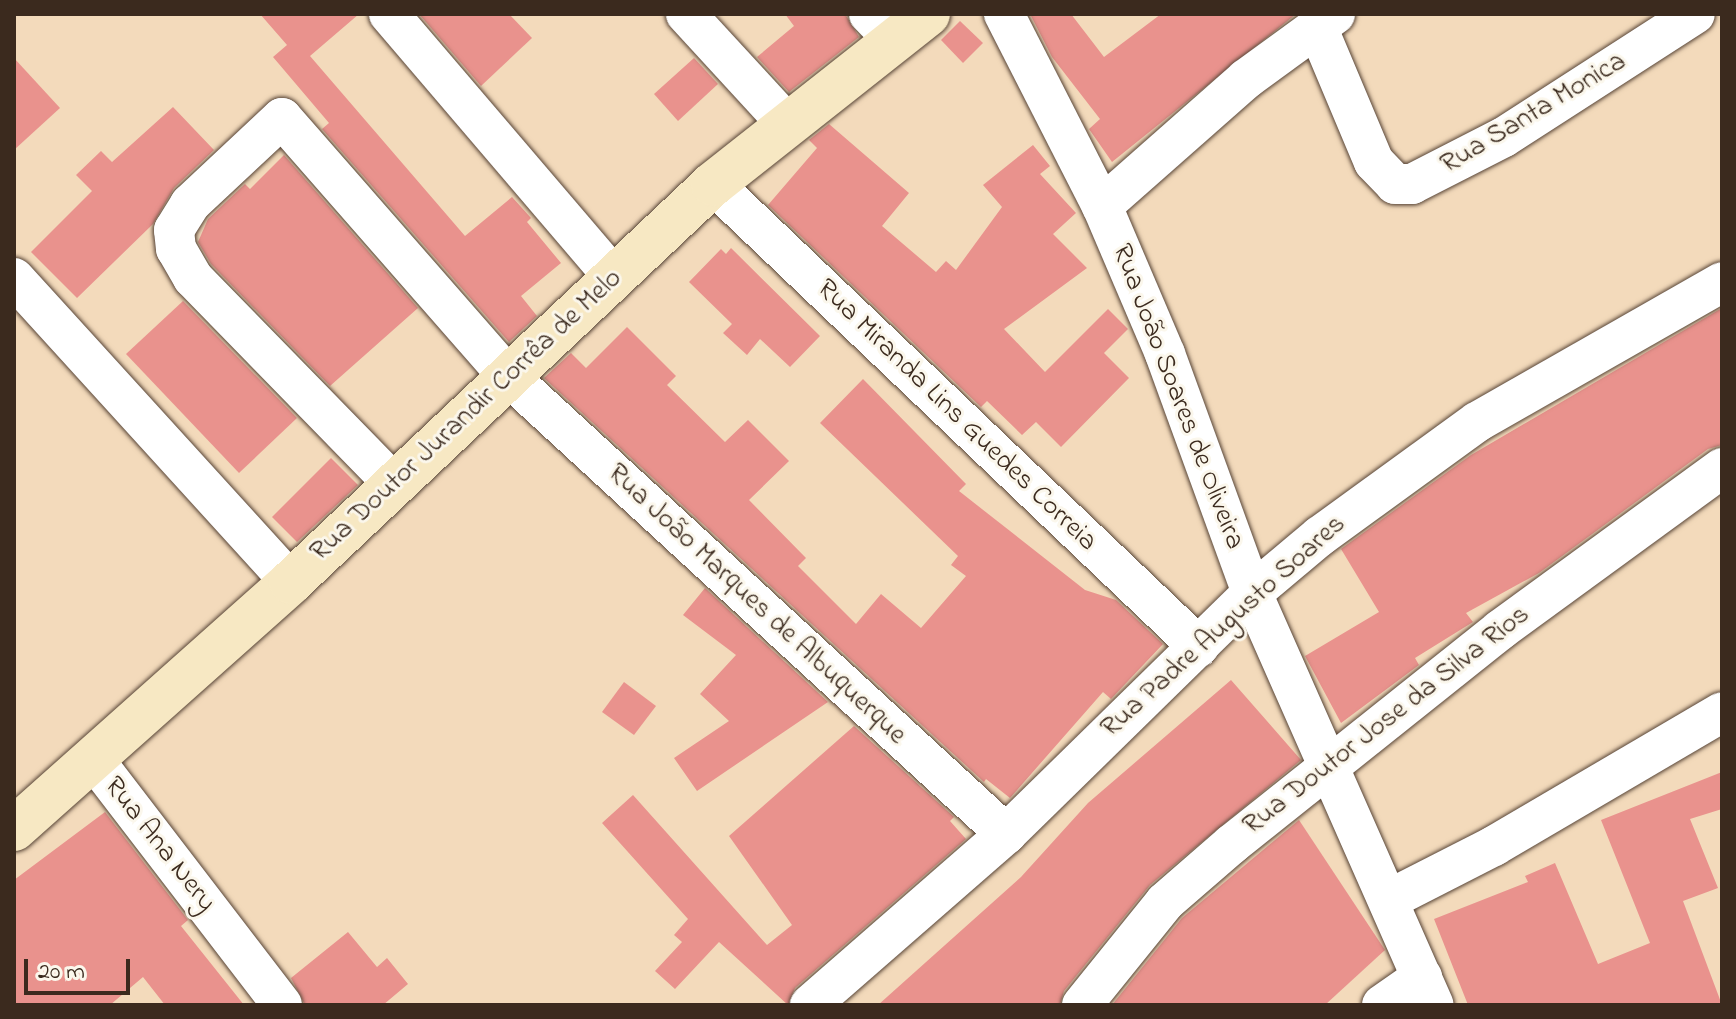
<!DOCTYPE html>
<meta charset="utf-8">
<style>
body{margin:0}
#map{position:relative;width:1736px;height:1019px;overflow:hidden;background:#f3dabb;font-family:"Indie Flower",sans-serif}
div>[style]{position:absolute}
.building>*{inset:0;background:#e9928d}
.roads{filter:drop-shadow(0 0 2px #574436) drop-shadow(0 0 2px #574436)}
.street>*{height:40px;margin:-20px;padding:0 20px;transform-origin:20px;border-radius:20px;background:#fff}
.secondary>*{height:44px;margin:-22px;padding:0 22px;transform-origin:22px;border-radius:22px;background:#f7e8c3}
span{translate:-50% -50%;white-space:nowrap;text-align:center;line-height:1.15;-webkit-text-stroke:6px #fbf7ec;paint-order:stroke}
.street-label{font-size:28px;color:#3b2a1e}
.frame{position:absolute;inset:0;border:16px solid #3b2a1e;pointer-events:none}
.scale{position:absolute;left:24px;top:959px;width:106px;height:36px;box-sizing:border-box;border:4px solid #3b2a1e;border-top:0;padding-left:10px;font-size:24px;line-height:28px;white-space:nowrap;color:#3b2a1e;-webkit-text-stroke:6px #fbf7ec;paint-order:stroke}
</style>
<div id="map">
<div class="building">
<div style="clip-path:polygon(260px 14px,359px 14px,310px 56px,465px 236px,512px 197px,531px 218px,527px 222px,561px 263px,521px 296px,537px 316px,509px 342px,322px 129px,329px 123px,273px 57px,287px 45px)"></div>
<div style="clip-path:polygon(419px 14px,509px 14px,532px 38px,481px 86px)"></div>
<div style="clip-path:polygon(785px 14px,845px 14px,859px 37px,789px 92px,757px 57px,794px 26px)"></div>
<div style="clip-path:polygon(1030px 14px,1071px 14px,1104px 57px,1161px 14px,1296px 14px,1112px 162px,1089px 129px,1100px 119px,1052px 57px)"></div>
<div style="clip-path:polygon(960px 21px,983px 43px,963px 63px,941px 40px)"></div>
<div style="clip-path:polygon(14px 58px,60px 108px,14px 150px)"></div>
<div style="clip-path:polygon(694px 58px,718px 84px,678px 121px,654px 94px)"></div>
<div style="clip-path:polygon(173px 107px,214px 150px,174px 188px,153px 224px,77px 298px,31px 252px,92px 191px,76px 175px,101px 151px,112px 162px)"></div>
<div style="clip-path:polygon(829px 124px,909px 193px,882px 226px,936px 272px,946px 261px,956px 270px,1002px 207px,983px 185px,1033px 145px,1050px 166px,1040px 174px,1076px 213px,1053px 234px,1087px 268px,1004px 329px,1045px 372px,1108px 309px,1128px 329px,1104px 353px,1129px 378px,1061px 447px,1036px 422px,1022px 435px,987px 401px,981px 407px,768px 205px,817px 148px,809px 140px)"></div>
<div style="clip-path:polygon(284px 155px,418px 308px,330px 386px,211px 264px,198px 242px,208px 219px,245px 184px,250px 189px)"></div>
<div style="clip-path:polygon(731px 248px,820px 336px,790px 367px,760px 339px,747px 355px,723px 333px,732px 324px,689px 282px,721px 249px,726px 254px)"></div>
<div style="clip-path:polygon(183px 301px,297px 418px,239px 473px,126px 354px)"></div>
<div style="clip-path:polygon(1722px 308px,1722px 445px,1708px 449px,1539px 573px,1466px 613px,1473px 622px,1415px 658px,1419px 665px,1341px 723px,1305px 656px,1379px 612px,1341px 549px,1471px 455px)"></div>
<div style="clip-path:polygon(627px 327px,676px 376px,667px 385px,725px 442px,748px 420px,789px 461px,749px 500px,806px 558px,798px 566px,856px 624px,881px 594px,921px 628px,966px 576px,951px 565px,958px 556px,820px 423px,863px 379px,966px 484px,959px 491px,1085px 590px,1116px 600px,1163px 644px,1111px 699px,1103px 692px,1010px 798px,986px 779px,984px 782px,544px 378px,571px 353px,586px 368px)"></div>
<div style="clip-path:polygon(331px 458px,358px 485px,297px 542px,272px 517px)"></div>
<div style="clip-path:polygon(705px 588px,828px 702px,697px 791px,674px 758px,729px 721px,700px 694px,736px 655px,683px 615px)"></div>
<div style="clip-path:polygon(1231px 680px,1301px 760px,1150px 885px,1064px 991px,1060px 1005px,878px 1005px,1021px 877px,1088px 803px)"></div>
<div style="clip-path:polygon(624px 682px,656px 706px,634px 735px,602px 712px)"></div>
<div style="clip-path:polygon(854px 726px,954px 817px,950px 821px,966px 839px,795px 988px,788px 1005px,719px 942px,675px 989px,655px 971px,682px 942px,674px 935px,688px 919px,602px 823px,633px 795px,767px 945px,792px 925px,729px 836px)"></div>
<div style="clip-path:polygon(1722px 772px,1722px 809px,1690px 819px,1718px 888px,1683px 901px,1722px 1005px,1468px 1005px,1434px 919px,1528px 882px,1525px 876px,1555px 863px,1598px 964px,1650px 943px,1601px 820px)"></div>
<div style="clip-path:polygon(105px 812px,188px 920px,181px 926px,244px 1005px,165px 1005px,143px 977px,110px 1005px,14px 1005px,14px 880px)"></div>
<div style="clip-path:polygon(1299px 820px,1385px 950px,1325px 1005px,1112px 1005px,1182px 918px)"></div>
<div style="clip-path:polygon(348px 932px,377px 967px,387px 958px,408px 984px,383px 1005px,305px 1005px,291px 978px)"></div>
</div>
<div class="roads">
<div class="street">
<div style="left:389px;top:14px;width:346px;rotate:49.5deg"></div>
<div style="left:686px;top:14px;width:149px;rotate:47.4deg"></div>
<div style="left:869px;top:14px;width:35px;rotate:46deg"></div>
<div style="left:1004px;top:14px;width:216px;rotate:63deg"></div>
<div style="left:1102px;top:206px;width:161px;rotate:66.9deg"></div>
<div style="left:1165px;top:354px;width:254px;rotate:70deg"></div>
<div style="left:1252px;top:593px;width:450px;rotate:66.2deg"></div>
<div style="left:1318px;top:29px;width:144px;rotate:67.2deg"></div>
<div style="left:1374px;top:162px;width:30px;rotate:46deg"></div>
<div style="left:1395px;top:184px;width:17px"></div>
<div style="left:1412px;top:184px;width:103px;rotate:-27.1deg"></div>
<div style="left:1504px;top:137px;width:227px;rotate:-32.8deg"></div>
<div style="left:713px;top:184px;width:671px;rotate:43.61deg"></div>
<div style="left:1102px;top:206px;width:192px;rotate:-41.4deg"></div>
<div style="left:1246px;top:79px;width:110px;rotate:-36.1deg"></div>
<div style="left:14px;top:278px;width:411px;rotate:47.7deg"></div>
<div style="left:394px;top:484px;width:288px;rotate:-134.3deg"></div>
<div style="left:193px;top:278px;width:34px;rotate:-120deg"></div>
<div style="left:176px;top:249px;width:19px;rotate:-96deg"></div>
<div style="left:174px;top:230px;width:31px;rotate:-58deg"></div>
<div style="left:190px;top:204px;width:126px;rotate:-43.1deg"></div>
<div style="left:282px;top:118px;width:342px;rotate:48.8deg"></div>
<div style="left:507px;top:375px;width:678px;rotate:42.61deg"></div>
<div style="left:95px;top:761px;width:307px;rotate:52.5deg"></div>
<div style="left:1390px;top:899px;width:117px;rotate:-27deg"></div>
<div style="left:1494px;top:846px;width:264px;rotate:-30.4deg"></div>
<div style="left:810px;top:1005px;width:260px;rotate:-41.1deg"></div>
<div style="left:1006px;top:834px;width:344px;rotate:-44.4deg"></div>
<div style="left:1252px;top:593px;width:89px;rotate:-40deg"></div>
<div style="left:1320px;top:536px;width:194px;rotate:-36deg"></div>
<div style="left:1477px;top:422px;width:282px;rotate:-29.7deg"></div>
<div style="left:1082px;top:1005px;width:132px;rotate:-51.1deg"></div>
<div style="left:1165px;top:902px;width:89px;rotate:-40.9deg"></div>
<div style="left:1232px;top:844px;width:343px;rotate:-38.6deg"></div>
<div style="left:1500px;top:630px;width:275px;rotate:-36.1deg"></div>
<div style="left:1382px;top:1005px;width:49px;rotate:-35deg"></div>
</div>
<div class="secondary">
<div style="left:14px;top:829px;width:371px;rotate:-41.7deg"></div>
<div style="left:291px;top:582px;width:580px;rotate:-43.32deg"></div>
<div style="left:713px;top:184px;width:274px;rotate:-38.3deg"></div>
</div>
</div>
<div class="street-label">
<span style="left:1534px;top:114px;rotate:-31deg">Rua Santa Monica</span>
<span style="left:1177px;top:397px;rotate:69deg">Rua João Soares de Oliveira</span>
<span style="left:467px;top:416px;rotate:-43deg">Rua Doutor Jurandir Corrêa de Melo</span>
<span style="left:956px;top:416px;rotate:44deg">Rua Miranda Lins Guedes Correia</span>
<span style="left:756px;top:605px;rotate:43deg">Rua João Marques de Albuquerque</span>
<span style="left:1224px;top:627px;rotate:-42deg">Rua Padre Augusto Soares</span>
<span style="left:1387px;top:721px;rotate:-38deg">Rua Doutor Jose da Silva Rios</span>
<span style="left:159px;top:845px;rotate:52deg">Rua Ana Nery</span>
</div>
<div class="frame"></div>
<div class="scale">20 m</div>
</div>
